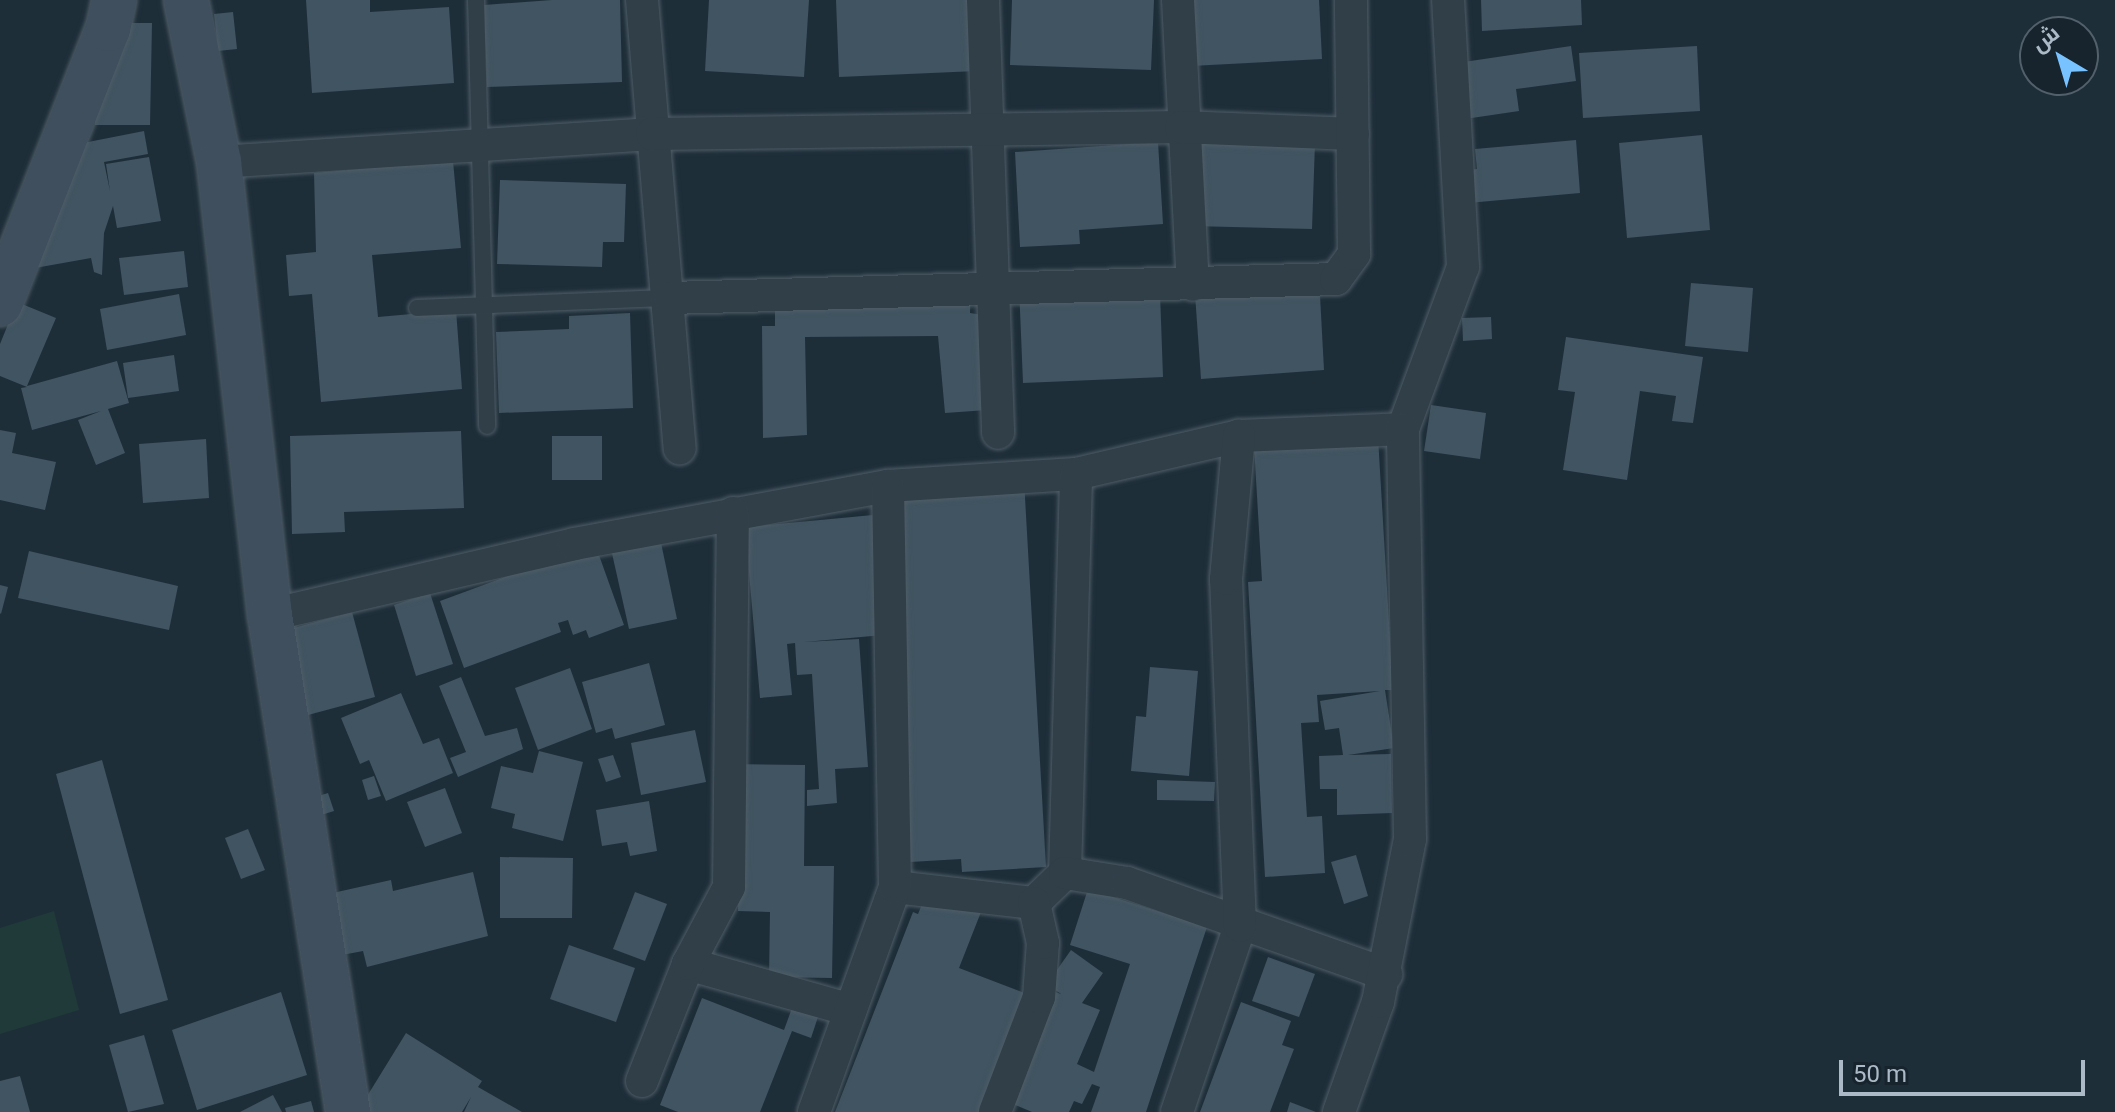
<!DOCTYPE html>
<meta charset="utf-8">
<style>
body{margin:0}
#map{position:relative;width:2115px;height:1112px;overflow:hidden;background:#1e2e39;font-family:Roboto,Cairo,sans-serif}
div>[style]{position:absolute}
.green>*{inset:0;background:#203a39}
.building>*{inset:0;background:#405461}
.roads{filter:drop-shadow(0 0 2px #4f5d67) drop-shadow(0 0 2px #4f5d67)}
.lane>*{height:16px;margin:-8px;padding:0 8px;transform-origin:8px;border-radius:8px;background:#313f49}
.street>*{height:32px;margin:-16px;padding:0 16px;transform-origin:16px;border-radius:16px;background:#313f49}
.secondary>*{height:44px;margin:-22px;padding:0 22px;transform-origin:22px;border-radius:22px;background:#3f4f5d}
span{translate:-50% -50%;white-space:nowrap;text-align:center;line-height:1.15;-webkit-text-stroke:7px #17242e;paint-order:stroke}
.north{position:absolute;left:2019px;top:16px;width:80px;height:80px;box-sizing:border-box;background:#17242e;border:2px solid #52606b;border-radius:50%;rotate:322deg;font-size:22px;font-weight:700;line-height:32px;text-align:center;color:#abbac6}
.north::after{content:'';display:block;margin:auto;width:28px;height:36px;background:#78c3ff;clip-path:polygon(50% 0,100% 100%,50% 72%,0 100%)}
.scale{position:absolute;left:1839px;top:1060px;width:246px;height:36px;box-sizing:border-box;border:4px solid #abbac6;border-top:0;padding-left:10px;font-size:24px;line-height:28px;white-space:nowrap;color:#abbac6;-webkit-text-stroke:6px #17242e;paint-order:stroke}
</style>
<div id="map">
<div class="green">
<div style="clip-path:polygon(54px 911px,79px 1010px,0 1034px,0 928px)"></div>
</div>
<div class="building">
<div style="clip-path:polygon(306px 0,370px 0,370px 12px,449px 7px,454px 83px,312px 93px)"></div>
<div style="clip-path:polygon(552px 0,620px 0,622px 82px,487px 87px,484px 5px)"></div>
<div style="clip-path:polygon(709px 0,809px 0,804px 77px,705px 71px)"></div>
<div style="clip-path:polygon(836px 0,973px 0,977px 71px,839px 77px)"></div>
<div style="clip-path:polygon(1012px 0,1154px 0,1151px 70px,1010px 65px)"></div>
<div style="clip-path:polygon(1188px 0,1319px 0,1322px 59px,1191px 66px)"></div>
<div style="clip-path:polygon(1481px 0,1581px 0,1582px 25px,1482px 31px)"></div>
<div style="clip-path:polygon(233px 12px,237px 49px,218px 51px,214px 14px)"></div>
<div style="clip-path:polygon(97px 23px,152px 23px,150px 125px,95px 125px)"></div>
<div style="clip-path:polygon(1571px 46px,1576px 81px,1516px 89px,1519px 111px,1465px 119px,1457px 63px)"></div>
<div style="clip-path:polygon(1697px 46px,1700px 111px,1583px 118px,1579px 53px)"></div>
<div style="clip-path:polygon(144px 131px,148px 154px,104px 162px,110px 191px,106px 164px,149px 157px,161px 221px,117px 228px,113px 206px,104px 233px,102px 275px,94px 272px,91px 258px,35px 268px,78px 144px)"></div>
<div style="clip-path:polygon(1702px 135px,1710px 230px,1627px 238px,1619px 143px)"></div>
<div style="clip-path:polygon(1195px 139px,1315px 143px,1312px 229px,1192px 226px)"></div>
<div style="clip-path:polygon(1576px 140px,1580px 193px,1468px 203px,1465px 170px,1477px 169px,1475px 149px)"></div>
<div style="clip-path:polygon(1158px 142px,1163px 224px,1079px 230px,1080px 244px,1020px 247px,1015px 152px)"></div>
<div style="clip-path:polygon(453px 161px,461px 248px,372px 255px,378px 317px,456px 310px,462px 389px,321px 402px,312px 294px,289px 296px,286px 255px,316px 252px,314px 173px)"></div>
<div style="clip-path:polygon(500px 180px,626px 184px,624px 242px,603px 242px,602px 267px,497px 264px)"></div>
<div style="clip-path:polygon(184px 251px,188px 287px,124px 295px,119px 258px)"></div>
<div style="clip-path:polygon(1319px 277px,1324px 370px,1201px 379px,1195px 294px)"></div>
<div style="clip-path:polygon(1691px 283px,1753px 288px,1748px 352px,1685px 346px)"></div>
<div style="clip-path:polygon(971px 284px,970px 313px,983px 315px,987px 410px,945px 413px,938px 336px,805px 337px,807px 435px,763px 438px,762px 326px,775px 326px,775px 295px)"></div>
<div style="clip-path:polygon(1019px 286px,1160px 293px,1163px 377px,1023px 383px)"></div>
<div style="clip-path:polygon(179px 294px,186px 335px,107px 350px,100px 309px)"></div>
<div style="clip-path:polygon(17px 302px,56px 318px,27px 386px,117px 361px,129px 403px,108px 409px,125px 453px,96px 465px,78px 420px,101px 411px,32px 430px,21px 388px,27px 387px,0 376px,0 344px)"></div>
<div style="clip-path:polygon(630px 313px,633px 408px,499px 413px,496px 332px,569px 329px,569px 316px)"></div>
<div style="clip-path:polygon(1491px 317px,1492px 339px,1463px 341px,1462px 318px)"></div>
<div style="clip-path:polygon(1566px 337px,1703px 357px,1693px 423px,1672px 421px,1676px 396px,1640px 391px,1627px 480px,1563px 470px,1575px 392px,1558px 390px)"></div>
<div style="clip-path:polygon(174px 355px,179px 391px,128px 398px,123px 363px)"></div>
<div style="clip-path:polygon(1431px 405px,1486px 413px,1480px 459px,1424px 451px)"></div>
<div style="clip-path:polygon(0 430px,16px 433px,12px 453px,56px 462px,45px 510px,0 500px)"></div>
<div style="clip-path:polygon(461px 431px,464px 508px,344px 512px,345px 532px,292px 534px,290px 436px)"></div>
<div style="clip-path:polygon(552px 436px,602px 436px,602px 480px,552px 480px)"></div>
<div style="clip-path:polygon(1378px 437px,1393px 690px,1385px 690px,1394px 748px,1348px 755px,1391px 754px,1392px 813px,1337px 815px,1337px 789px,1320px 789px,1319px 756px,1343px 755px,1339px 728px,1325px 730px,1320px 701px,1380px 691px,1317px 695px,1319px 722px,1301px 723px,1307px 817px,1322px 816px,1325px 873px,1265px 877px,1248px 582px,1262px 581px,1254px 445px)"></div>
<div style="clip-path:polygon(206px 439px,209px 498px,143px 503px,139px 444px)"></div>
<div style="clip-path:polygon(1024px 480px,1046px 867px,962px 872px,961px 859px,910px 862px,899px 495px)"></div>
<div style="clip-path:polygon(873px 515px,884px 635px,804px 642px,859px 639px,868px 767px,835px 769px,837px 803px,807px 806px,807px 790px,819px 789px,812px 674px,797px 675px,795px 643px,787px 644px,792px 695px,760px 698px,745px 527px)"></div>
<div style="clip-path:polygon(660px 538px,677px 619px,629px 629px,611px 549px)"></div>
<div style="clip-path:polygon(595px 544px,624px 625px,589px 638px,586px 630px,573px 635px,568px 620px,558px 623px,561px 632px,464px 668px,440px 601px)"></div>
<div style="clip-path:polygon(29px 551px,178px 586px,169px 630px,18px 598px)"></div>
<div style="clip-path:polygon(0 585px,8px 587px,1px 614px,0 613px)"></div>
<div style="clip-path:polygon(430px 593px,453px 664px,416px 676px,394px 605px)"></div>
<div style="clip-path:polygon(352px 612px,375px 697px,308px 715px,286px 630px)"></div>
<div style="clip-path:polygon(649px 663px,665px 725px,615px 739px,612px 728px,596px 733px,582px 682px)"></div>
<div style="clip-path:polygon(1150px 667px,1198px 671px,1189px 776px,1131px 771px,1136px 716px,1146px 717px)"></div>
<div style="clip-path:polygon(570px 668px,592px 729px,538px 750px,515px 688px)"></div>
<div style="clip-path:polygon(461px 677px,485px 736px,517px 728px,523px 749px,458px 777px,450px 758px,466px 752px,439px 686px)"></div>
<div style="clip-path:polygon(401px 693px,423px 744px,439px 738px,453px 773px,386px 801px,369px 760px,360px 764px,341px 718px)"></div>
<div style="clip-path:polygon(695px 730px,706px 782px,641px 795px,631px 743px)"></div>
<div style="clip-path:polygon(539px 751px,583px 762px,563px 841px,512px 828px,515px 814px,491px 808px,501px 766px,533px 773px)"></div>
<div style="clip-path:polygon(613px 755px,621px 777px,606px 782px,598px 759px)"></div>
<div style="clip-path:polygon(102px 760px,168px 1000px,120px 1014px,56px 774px)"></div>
<div style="clip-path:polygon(732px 764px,805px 765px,804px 866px,834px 866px,832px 978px,769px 977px,770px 912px,738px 911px,740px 831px)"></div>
<div style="clip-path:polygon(374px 776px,381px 796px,368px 800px,362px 780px)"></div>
<div style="clip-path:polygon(1157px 780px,1215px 782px,1214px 801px,1157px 800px)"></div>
<div style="clip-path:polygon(445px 788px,462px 833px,425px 847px,407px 802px)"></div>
<div style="clip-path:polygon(328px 793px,334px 811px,315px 817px,309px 799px)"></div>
<div style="clip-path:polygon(649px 801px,657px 851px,630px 856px,627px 842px,602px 846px,596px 810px)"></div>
<div style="clip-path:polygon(248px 829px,265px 870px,241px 879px,225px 838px)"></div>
<div style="clip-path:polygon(1356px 855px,1368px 896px,1344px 904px,1331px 862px)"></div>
<div style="clip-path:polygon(500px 857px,573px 858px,572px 918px,500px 918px)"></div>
<div style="clip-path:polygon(473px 872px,488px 936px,367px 967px,363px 951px,342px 955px,328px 894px,391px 880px,393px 891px)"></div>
<div style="clip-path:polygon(1088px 889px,1207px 927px,1146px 1112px,1091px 1112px,1100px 1087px,1092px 1084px,1082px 1104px,1074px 1101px,1069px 1112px,1032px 1112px,1008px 1102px,1055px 992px,1061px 994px,1047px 984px,1071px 950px,1103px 973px,1082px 1003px,1100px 1010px,1077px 1064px,1094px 1072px,1130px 964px,1070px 945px)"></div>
<div style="clip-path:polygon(635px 892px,667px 904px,645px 961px,613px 949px)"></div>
<div style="clip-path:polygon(927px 892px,981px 912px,959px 968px,1027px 994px,981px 1112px,835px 1112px,913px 912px,918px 914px)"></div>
<div style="clip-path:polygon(569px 945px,635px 968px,616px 1022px,550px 999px)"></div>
<div style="clip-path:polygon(1268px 957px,1315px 974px,1299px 1017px,1252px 1001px)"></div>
<div style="clip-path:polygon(281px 992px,307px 1075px,197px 1110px,172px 1030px)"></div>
<div style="clip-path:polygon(702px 998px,784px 1030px,792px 1008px,818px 1017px,811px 1038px,792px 1031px,760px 1112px,678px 1112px,660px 1105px)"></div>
<div style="clip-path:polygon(1241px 1002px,1291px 1021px,1282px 1045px,1294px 1049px,1270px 1112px,1200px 1112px)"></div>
<div style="clip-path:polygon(406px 1033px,482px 1081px,478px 1087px,522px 1112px,464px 1112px,471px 1097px,462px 1112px,371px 1112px,361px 1106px)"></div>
<div style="clip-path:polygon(144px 1035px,164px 1104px,128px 1112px,109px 1045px)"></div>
<div style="clip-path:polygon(20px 1076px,30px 1112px,0 1112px,0 1081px)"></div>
<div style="clip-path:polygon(273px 1095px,282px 1112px,240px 1112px)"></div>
<div style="clip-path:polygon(311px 1101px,314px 1112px,286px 1112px,285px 1108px)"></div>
<div style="clip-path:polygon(1290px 1102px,1316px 1112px,1287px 1112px)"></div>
</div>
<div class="roads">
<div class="lane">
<div style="left:476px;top:0;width:426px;rotate:88.5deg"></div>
<div style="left:417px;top:308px;width:253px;rotate:-2.3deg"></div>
</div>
<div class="street">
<div style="left:642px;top:0;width:450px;rotate:85.2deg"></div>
<div style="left:983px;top:0;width:433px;rotate:88deg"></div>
<div style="left:1178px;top:0;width:285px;rotate:87deg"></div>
<div style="left:219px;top:162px;width:434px;rotate:-3.7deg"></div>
<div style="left:652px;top:134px;width:529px;rotate:-0.76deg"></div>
<div style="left:1181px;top:127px;width:172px;rotate:2.3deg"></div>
<div style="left:670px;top:298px;width:666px;rotate:-1.63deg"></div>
<div style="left:1336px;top:279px;width:31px;rotate:-54deg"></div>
<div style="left:1354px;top:254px;width:254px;rotate:-90.7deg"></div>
<div style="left:270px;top:615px;width:312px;rotate:-13.1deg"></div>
<div style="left:574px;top:544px;width:319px;rotate:-10.5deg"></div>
<div style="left:888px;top:486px;width:188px;rotate:-3.7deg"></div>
<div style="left:1076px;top:474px;width:167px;rotate:-13.1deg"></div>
<div style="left:1239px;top:436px;width:164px;rotate:-2.4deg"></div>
<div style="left:1403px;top:429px;width:173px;rotate:-69.7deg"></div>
<div style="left:1463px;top:267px;width:267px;rotate:-93.2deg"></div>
<div style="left:1065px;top:873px;width:399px;rotate:-88.4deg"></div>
<div style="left:895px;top:887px;width:140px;rotate:6.6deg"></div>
<div style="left:1034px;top:903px;width:43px;rotate:-44.1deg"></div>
<div style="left:1065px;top:873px;width:63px;rotate:9.2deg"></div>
<div style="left:1127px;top:883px;width:275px;rotate:19.4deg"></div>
<div style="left:688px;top:964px;width:169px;rotate:15.8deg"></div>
<div style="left:642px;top:1081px;width:126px;rotate:-68.5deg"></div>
<div style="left:688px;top:964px;width:87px;rotate:-62deg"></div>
<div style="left:729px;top:887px;width:374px;rotate:-89.4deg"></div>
<div style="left:814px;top:1112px;width:239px;rotate:-70.2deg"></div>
<div style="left:895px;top:887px;width:401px;rotate:-91deg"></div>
<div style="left:995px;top:1112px;width:123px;rotate:-69.1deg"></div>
<div style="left:1039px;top:997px;width:54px;rotate:-85.8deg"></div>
<div style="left:1043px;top:943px;width:41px;rotate:-102.7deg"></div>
<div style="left:1177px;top:1112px;width:196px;rotate:-71.3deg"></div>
<div style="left:1240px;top:926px;width:347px;rotate:-92.3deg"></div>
<div style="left:1226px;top:579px;width:144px;rotate:-84.8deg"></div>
<div style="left:1339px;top:1112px;width:117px;rotate:-70.5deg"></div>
<div style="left:1378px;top:1002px;width:166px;rotate:-78.9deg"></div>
<div style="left:1410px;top:839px;width:410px;rotate:-91deg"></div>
</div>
<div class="secondary">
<div style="left:186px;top:0;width:165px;rotate:78.5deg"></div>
<div style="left:219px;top:162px;width:456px;rotate:83.6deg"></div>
<div style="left:270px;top:615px;width:503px;rotate:81.08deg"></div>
<div style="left:0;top:304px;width:295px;rotate:-68.6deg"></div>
<div style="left:108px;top:29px;width:30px;rotate:-78deg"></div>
</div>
</div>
<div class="north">ش</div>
<div class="scale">50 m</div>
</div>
